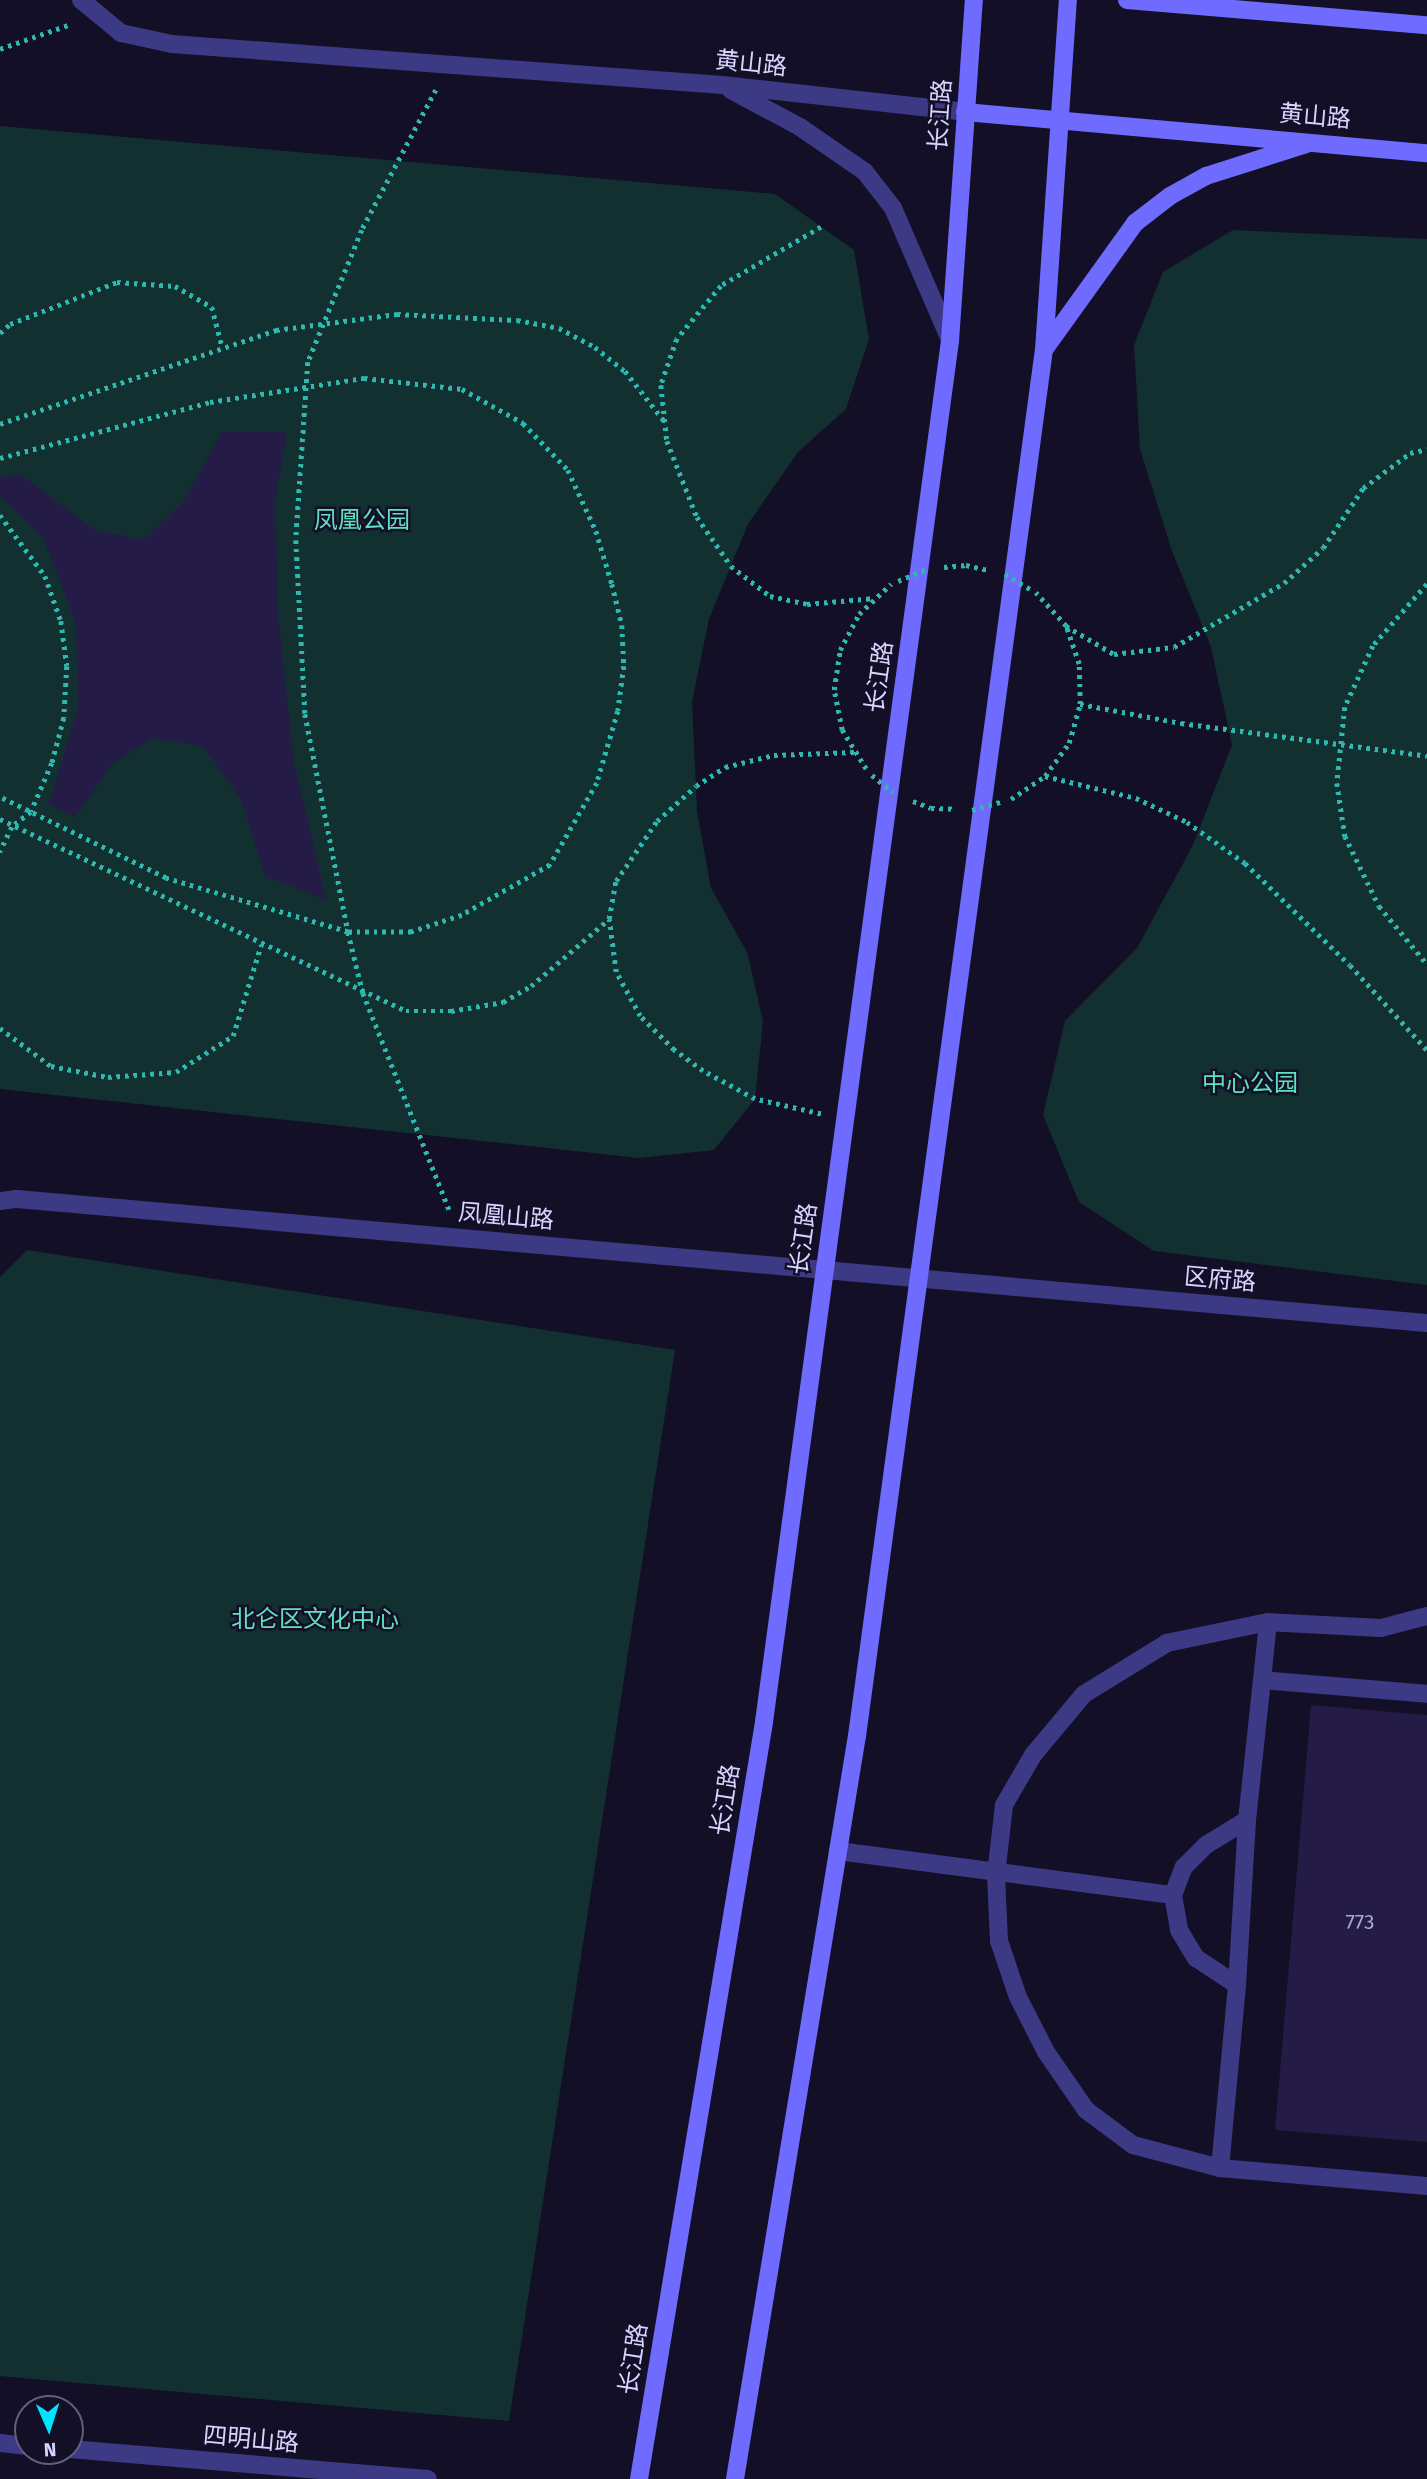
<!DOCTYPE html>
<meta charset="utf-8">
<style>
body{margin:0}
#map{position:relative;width:1427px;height:2479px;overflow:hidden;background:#130f26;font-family:"Fira Sans","Noto Sans SC",sans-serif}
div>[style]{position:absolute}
.green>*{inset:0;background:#12302f}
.building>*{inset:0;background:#241b47}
.path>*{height:4.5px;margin-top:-2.25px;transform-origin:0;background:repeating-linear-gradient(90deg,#2fb8b0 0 3.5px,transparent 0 8.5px)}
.service>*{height:18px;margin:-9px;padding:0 9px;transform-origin:9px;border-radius:9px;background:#3d3a85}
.minor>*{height:18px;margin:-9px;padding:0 9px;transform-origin:9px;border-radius:9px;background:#3d3a85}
.tertiary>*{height:18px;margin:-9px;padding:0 9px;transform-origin:9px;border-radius:9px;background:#3d3a85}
.secondary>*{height:18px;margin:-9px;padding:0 9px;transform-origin:9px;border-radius:9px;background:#6f6bff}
.path-bridge>*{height:4.5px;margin-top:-2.25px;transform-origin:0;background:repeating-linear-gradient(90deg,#2fb8b0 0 3.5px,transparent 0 8.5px)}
span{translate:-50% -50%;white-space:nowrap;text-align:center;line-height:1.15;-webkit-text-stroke:5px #130f26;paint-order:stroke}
.number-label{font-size:21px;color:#aca6d1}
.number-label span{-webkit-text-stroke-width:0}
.street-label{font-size:24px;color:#d9d4ff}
.park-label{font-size:24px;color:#5fe0c0}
.north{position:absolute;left:14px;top:2395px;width:70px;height:70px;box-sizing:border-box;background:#130f26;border:2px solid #625e7d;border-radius:50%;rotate:177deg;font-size:19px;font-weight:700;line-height:28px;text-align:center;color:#d9d4ff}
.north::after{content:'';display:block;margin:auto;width:24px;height:32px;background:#00e5ff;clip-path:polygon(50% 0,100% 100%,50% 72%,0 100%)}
</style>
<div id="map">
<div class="green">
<div style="clip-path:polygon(0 126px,775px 194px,854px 250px,869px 339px,846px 409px,798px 452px,748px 524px,709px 619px,692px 702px,697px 811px,711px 888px,747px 952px,763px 1021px,755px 1099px,714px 1150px,639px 1158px,0 1089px)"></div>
<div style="clip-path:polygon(1233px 230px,1427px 239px,1427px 1285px,1154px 1251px,1079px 1202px,1043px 1115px,1065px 1021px,1137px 948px,1193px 845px,1232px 745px,1211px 647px,1172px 551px,1140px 449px,1134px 345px,1163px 272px)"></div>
<div style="clip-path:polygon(27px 1250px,675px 1350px,509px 2421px,0 2376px,0 1277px)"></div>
</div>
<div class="building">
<div style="clip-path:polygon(222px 432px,287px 432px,275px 502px,278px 612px,293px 757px,326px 900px,265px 876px,241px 799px,203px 746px,152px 738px,113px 763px,75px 817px,49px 804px,78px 708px,76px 624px,43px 537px,0 496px,0 477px,19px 474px,95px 530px,144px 540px,183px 502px)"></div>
<div style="clip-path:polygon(1311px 1705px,1427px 1715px,1427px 2142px,1275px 2130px)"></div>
</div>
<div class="path">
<div style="left:0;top:49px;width:72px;rotate:-19.4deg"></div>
<div style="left:436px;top:90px;width:158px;rotate:117.9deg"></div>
<div style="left:362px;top:230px;width:143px;rotate:112.2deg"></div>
<div style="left:308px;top:362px;width:178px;rotate:93.9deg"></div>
<div style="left:296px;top:540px;width:174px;rotate:87deg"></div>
<div style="left:305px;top:714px;width:222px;rotate:78.8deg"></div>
<div style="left:348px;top:932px;width:63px;rotate:76.2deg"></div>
<div style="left:363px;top:993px;width:236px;rotate:68.3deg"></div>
<div style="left:821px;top:227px;width:116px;rotate:149.5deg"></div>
<div style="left:721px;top:286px;width:69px;rotate:129.7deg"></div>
<div style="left:677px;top:339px;width:49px;rotate:109.2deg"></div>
<div style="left:661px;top:385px;width:56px;rotate:83.9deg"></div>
<div style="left:667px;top:441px;width:82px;rotate:68.5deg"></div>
<div style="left:697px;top:517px;width:60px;rotate:55.2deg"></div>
<div style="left:731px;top:566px;width:49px;rotate:37.6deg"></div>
<div style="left:770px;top:596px;width:38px;rotate:12deg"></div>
<div style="left:807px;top:604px;width:68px;rotate:-5deg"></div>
<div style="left:0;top:333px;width:13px;rotate:-42deg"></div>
<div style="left:10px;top:324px;width:115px;rotate:-21.4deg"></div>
<div style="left:117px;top:282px;width:58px;rotate:3.9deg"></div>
<div style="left:175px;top:286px;width:43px;rotate:29.6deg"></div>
<div style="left:212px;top:307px;width:40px;rotate:75.6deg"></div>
<div style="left:0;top:424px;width:292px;rotate:-18.8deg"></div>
<div style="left:276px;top:330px;width:122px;rotate:-7.5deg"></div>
<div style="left:397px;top:314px;width:120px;rotate:2.9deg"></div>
<div style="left:517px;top:320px;width:43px;rotate:10.8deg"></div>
<div style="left:559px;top:328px;width:41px;rotate:27.8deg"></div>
<div style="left:595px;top:347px;width:38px;rotate:39deg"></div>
<div style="left:625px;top:371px;width:65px;rotate:51.9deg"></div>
<div style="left:0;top:458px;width:217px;rotate:-14.9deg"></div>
<div style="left:210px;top:402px;width:156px;rotate:-8.9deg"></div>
<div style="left:364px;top:378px;width:99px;rotate:6.4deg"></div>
<div style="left:462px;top:389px;width:70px;rotate:29.1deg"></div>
<div style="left:523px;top:423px;width:65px;rotate:46.2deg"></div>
<div style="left:568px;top:470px;width:67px;rotate:65.3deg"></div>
<div style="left:596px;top:531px;width:55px;rotate:73.2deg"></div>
<div style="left:612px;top:584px;width:42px;rotate:76.3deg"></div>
<div style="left:622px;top:625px;width:41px;rotate:87.2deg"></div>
<div style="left:624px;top:666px;width:45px;rotate:97.6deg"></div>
<div style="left:618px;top:711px;width:75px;rotate:106.3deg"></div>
<div style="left:597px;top:783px;width:95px;rotate:119.8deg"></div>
<div style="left:550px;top:865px;width:101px;rotate:150.4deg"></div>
<div style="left:462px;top:915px;width:54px;rotate:161.6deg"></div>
<div style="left:411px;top:932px;width:63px;rotate:180deg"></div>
<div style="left:348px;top:932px;width:190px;rotate:-163.5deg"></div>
<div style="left:166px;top:878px;width:185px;rotate:-154deg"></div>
<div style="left:0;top:515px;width:76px;rotate:53.6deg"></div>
<div style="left:45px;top:576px;width:48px;rotate:70.4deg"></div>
<div style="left:61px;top:621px;width:45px;rotate:82.4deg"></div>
<div style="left:67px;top:666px;width:52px;rotate:93.3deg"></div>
<div style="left:64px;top:718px;width:47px;rotate:104.9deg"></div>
<div style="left:52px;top:763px;width:53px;rotate:113.2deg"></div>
<div style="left:31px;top:812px;width:24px;rotate:142deg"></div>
<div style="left:12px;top:827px;width:28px;rotate:116deg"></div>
<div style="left:944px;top:567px;width:22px;rotate:-5deg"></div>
<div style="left:966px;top:565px;width:23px;rotate:13deg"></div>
<div style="left:1427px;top:584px;width:82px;rotate:131.1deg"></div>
<div style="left:1373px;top:646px;width:67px;rotate:114.7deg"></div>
<div style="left:1345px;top:707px;width:76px;rotate:96deg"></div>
<div style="left:1337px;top:783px;width:54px;rotate:81.4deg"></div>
<div style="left:1345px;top:836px;width:78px;rotate:64.1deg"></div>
<div style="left:1379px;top:906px;width:75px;rotate:50.4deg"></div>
<div style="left:1066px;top:626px;width:56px;rotate:30.3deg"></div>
<div style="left:1114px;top:654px;width:60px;rotate:-6.7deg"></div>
<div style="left:1174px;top:647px;width:127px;rotate:-30.2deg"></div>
<div style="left:1284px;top:583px;width:52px;rotate:-41.9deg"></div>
<div style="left:1323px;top:548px;width:72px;rotate:-56.3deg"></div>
<div style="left:1363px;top:488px;width:59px;rotate:-36.7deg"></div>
<div style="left:1410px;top:453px;width:17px;rotate:-13deg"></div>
<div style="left:1080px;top:704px;width:103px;rotate:10.7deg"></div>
<div style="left:1181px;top:723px;width:248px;rotate:7.6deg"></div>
<div style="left:866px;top:769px;width:46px;rotate:-121.6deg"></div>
<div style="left:842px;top:730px;width:41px;rotate:-101.3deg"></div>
<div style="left:834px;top:690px;width:40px;rotate:-81.5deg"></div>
<div style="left:840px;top:650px;width:41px;rotate:-62.2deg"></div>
<div style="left:859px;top:614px;width:44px;rotate:-43.2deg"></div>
<div style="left:1045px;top:776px;width:94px;rotate:13.6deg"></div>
<div style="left:1136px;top:798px;width:56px;rotate:25.2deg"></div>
<div style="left:1187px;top:822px;width:71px;rotate:35.3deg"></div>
<div style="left:1245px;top:863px;width:146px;rotate:44.2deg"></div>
<div style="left:1350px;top:965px;width:115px;rotate:47.8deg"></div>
<div style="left:1011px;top:799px;width:41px;rotate:-34.1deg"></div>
<div style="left:1045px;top:776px;width:41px;rotate:-54deg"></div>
<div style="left:1069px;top:743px;width:41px;rotate:-74.2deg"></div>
<div style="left:1080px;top:704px;width:40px;rotate:-91.4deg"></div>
<div style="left:1079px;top:664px;width:40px;rotate:-108.9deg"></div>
<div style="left:1066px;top:626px;width:45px;rotate:-132.3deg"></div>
<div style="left:913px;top:801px;width:19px;rotate:21deg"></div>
<div style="left:931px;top:808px;width:25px;rotate:2deg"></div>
<div style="left:0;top:819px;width:449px;rotate:25.3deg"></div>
<div style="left:406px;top:1011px;width:45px"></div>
<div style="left:451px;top:1011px;width:53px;rotate:-9.8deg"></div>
<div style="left:503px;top:1002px;width:32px;rotate:-30deg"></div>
<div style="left:531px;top:986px;width:103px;rotate:-40.7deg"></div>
<div style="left:0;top:1028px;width:64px;rotate:36.7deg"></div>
<div style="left:51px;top:1066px;width:58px;rotate:10.9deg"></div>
<div style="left:108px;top:1077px;width:68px;rotate:-4.2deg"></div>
<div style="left:176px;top:1072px;width:67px;rotate:-32.3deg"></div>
<div style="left:233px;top:1036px;width:95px;rotate:-72.9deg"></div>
<div style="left:821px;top:1114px;width:68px;rotate:-167.2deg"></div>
<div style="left:755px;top:1099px;width:59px;rotate:-151.7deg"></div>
<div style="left:703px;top:1071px;width:36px;rotate:-144deg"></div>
<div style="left:674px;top:1050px;width:48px;rotate:-135deg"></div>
<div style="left:640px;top:1016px;width:50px;rotate:-118.6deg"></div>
<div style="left:616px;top:972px;width:53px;rotate:-97.5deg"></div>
<div style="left:609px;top:919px;width:39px;rotate:-80deg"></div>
<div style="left:616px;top:881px;width:73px;rotate:-55.7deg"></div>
<div style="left:657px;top:821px;width:52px;rotate:-41.9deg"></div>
<div style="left:696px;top:786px;width:35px;rotate:-33deg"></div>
<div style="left:725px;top:767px;width:50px;rotate:-13.8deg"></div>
<div style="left:774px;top:755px;width:80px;rotate:-2.1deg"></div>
</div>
<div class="service">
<div style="left:1427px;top:1616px;width:48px;rotate:165.4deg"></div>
<div style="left:1381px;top:1628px;width:113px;rotate:-177deg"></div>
<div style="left:1268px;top:1622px;width:103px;rotate:168.3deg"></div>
<div style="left:1167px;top:1643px;width:97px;rotate:148.4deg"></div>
<div style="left:1084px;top:1694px;width:80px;rotate:129.9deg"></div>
<div style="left:1033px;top:1755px;width:58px;rotate:120.1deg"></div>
<div style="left:1004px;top:1805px;width:70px;rotate:96.5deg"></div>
<div style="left:996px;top:1875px;width:66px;rotate:87.4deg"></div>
<div style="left:999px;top:1941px;width:59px;rotate:71.3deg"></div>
<div style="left:1018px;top:1997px;width:62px;rotate:63deg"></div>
<div style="left:1046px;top:2052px;width:70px;rotate:55.4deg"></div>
<div style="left:1086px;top:2110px;width:59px;rotate:36.7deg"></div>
<div style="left:1133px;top:2145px;width:90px;rotate:14.8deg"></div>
<div style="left:1220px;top:2168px;width:208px;rotate:5deg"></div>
<div style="left:1262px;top:1680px;width:58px;rotate:-84.1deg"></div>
<div style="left:838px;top:1851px;width:338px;rotate:7.5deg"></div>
<div style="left:1173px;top:1895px;width:30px;rotate:-69deg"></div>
<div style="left:1184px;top:1867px;width:31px;rotate:-45deg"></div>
<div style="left:1206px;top:1845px;width:48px;rotate:-31.4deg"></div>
<div style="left:1247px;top:1820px;width:141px;rotate:-83.9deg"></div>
<div style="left:1262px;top:1680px;width:166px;rotate:4.8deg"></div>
<div style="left:1173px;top:1895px;width:36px;rotate:80deg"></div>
<div style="left:1179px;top:1930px;width:33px;rotate:59deg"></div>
<div style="left:1196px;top:1958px;width:49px;rotate:33.4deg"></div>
<div style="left:1237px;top:1985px;width:184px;rotate:95.3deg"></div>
<div style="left:1237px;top:1985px;width:165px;rotate:-86.5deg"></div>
</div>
<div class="minor">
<div style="left:81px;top:0;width:52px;rotate:39.5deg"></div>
<div style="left:121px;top:33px;width:52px;rotate:12.2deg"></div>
<div style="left:172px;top:44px;width:552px;rotate:4.26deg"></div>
<div style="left:722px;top:85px;width:244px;rotate:6.3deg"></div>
<div style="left:731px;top:90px;width:78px;rotate:28.2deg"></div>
<div style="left:800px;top:127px;width:79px;rotate:34.7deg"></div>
<div style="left:865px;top:172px;width:46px;rotate:52.1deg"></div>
<div style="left:893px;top:208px;width:144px;rotate:66.6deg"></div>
</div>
<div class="tertiary">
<div style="left:0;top:1201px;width:17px;rotate:-7deg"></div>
<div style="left:17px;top:1199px;width:1415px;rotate:5.03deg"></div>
<div style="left:0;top:2443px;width:28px;rotate:6deg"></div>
<div style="left:70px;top:2449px;width:359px;rotate:4.8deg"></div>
</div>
<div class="secondary">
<div style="left:1127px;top:0;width:301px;rotate:4.8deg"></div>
<div style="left:965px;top:112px;width:464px;rotate:5.1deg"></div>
<div style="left:1046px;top:347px;width:153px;rotate:-54.3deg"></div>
<div style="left:1135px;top:223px;width:44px;rotate:-37.6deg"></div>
<div style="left:1170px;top:196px;width:41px;rotate:-29.1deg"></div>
<div style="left:1206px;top:176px;width:105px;rotate:-17.7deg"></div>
<div style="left:639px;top:2479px;width:767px;rotate:-80.62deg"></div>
<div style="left:764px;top:1722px;width:1393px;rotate:-82.33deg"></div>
<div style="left:950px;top:341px;width:342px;rotate:-86deg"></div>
<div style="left:735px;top:2479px;width:753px;rotate:-80.68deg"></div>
<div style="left:857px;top:1736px;width:1399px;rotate:-82.32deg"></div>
<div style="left:1044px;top:350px;width:351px;rotate:-86.1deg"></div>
</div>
<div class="path-bridge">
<div style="left:1005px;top:574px;width:31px;rotate:31deg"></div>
<div style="left:898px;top:581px;width:30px;rotate:-23deg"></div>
<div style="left:872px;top:775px;width:27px;rotate:39deg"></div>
<div style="left:972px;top:810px;width:33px;rotate:-16deg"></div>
</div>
<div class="number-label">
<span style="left:1360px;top:1922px">773</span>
</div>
<div class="street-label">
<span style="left:751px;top:64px;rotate:6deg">黄山路</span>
<span style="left:941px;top:115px;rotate:-86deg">长江路</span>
<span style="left:1315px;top:117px;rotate:5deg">黄山路</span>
<span style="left:880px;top:677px;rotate:-82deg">长江路</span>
<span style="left:506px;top:1217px;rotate:5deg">凤凰山路</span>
<span style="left:804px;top:1239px;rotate:-82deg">长江路</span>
<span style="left:1220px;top:1280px;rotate:5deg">区府路</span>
<span style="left:726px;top:1800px;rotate:-81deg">长江路</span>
<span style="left:634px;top:2359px;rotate:-81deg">长江路</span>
<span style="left:251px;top:2440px;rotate:5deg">四明山路</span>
</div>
<div class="park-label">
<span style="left:362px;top:521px">凤凰公园</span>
<span style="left:1250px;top:1084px">中心公园</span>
<span style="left:315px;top:1620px">北仑区文化中心</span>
</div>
<div class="north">N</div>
</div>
